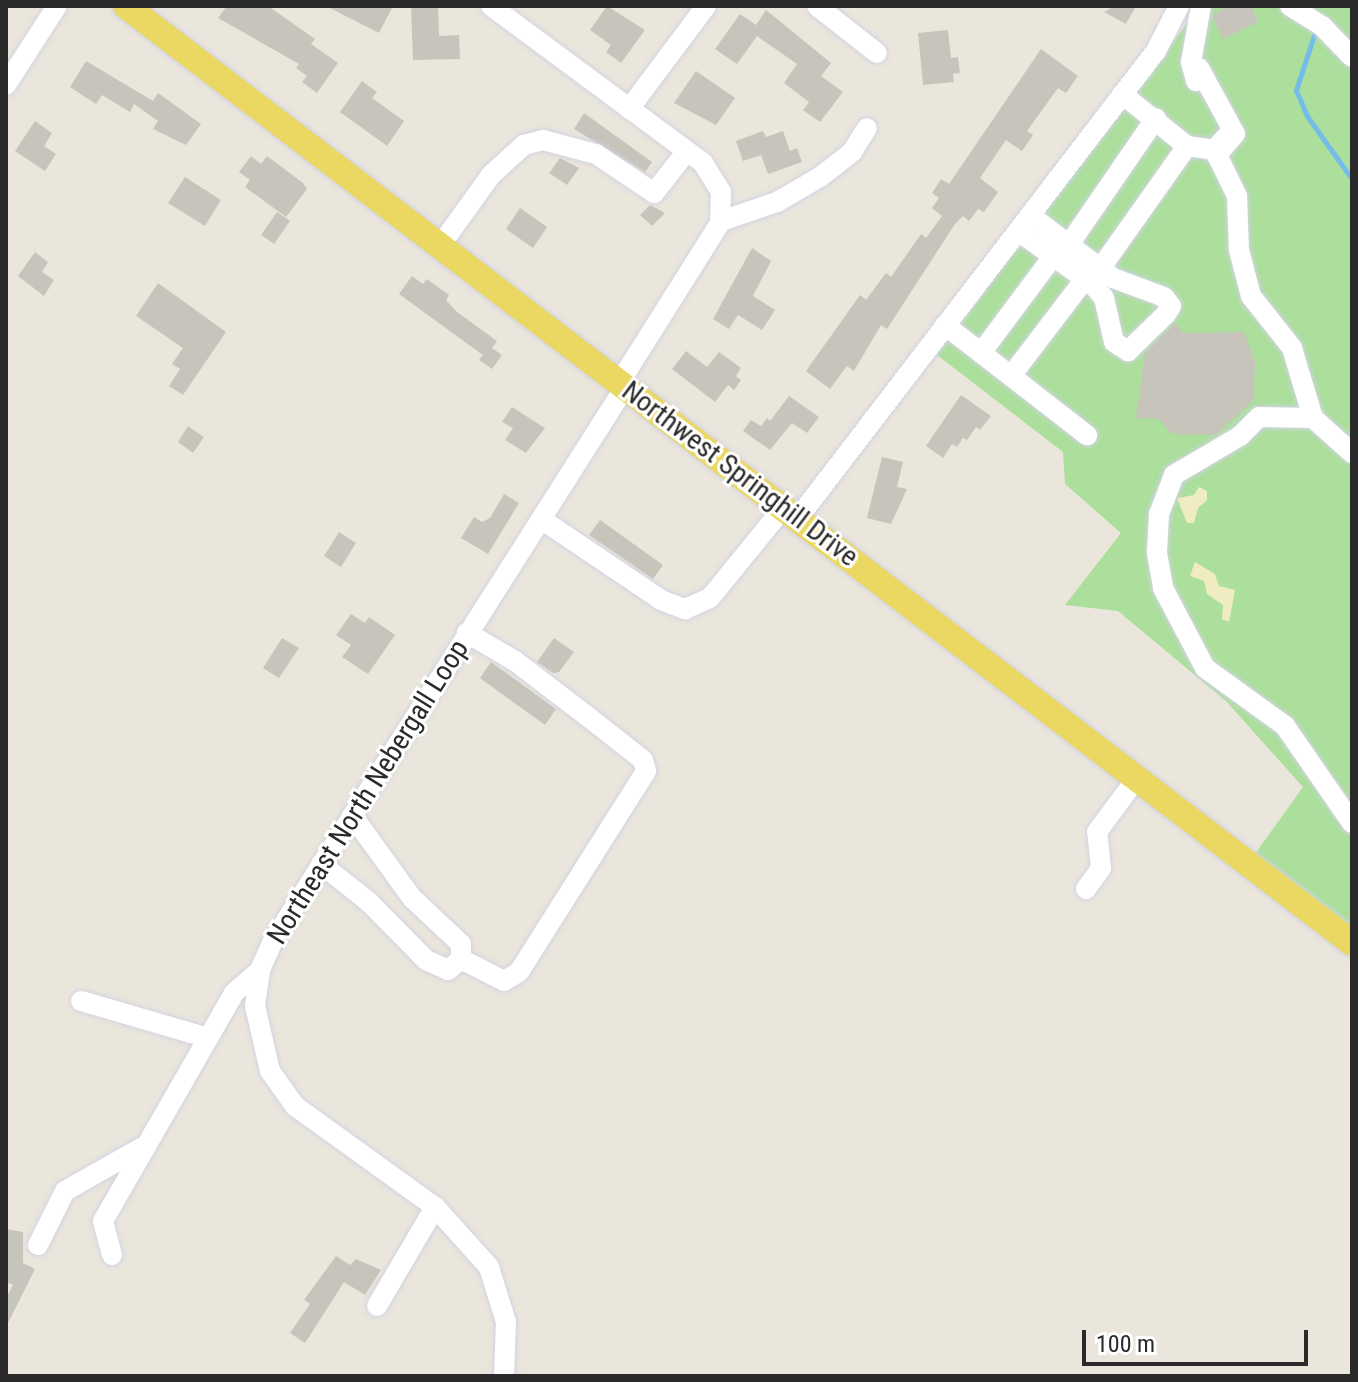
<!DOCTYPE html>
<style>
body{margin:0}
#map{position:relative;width:1358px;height:1382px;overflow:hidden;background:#ebe6dc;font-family:"Roboto Condensed",sans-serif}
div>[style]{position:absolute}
.green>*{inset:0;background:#abdf9b}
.sand>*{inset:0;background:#efecc1}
.stream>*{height:5px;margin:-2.5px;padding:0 2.5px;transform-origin:2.5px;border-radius:2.5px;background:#74bde8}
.building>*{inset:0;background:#c7c4bb}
.roads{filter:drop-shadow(0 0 2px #d2d3e2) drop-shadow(0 0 2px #d2d3e2)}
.minor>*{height:20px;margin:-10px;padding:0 10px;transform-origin:10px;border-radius:10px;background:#fff}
.major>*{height:26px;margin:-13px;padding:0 13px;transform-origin:13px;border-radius:13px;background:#ead863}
span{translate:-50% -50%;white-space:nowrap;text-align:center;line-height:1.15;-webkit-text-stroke:6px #fff;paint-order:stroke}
.street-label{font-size:28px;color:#2a2a2a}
.frame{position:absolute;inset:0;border:8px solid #2a2a2a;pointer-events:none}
.scale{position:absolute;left:1082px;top:1330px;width:226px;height:36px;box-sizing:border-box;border:4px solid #2a2a2a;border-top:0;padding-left:10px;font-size:24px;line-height:28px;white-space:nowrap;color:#2a2a2a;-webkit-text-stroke:6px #fff;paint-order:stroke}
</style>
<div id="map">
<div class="green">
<div style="clip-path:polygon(1200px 6px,1352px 6px,1352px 934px,1252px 858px,1303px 787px,1226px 701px,1118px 611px,1065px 605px,1121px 533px,1065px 484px,1063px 452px,937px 355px)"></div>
</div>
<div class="sand">
<div style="clip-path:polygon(1199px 487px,1207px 491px,1207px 500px,1198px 508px,1194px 523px,1187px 523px,1177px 498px,1194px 495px)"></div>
<div style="clip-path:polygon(1195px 562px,1215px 574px,1219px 586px,1235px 590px,1229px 622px,1222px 619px,1223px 605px,1207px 594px,1204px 581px,1190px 576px)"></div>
</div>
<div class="stream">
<div style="left:1314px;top:35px;width:58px;rotate:108.1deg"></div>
<div style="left:1296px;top:90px;width:28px;rotate:67deg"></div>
<div style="left:1307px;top:116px;width:77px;rotate:54.5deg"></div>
</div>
<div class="building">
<div style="clip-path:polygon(227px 6px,268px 6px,315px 39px,311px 44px,338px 63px,317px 93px,302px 82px,307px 76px,296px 68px,299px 64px,218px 18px)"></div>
<div style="clip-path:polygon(326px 6px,393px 6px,379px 33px)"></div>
<div style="clip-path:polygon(411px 6px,438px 6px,439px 36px,459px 35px,460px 59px,413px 60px)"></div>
<div style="clip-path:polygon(607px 6px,645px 30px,621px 63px,606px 52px,611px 45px,590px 30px)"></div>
<div style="clip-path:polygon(1115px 6px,1136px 6px,1126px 24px,1104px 12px)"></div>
<div style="clip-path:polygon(1227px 6px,1251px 6px,1258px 22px,1223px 39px,1212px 17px)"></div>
<div style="clip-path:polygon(766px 10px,831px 63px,821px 76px,843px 92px,820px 122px,803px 110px,809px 102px,784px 83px,797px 64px,757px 36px,737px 64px,715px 49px,740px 14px,756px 25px)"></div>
<div style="clip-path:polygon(948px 30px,951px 58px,958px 57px,960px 73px,953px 74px,954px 82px,923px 85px,918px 33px)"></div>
<div style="clip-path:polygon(1041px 49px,1078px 76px,1066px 93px,1058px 88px,1027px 131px,1033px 135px,1022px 151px,1006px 140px,980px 178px,998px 192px,984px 212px,978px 209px,969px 221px,963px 216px,955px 224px,887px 329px,881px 325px,854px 371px,847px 366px,830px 389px,806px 371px,860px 295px,866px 300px,886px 273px,891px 277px,921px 234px,926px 238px,942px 216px,932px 208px,939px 198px,932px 193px,941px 179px,949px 184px)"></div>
<div style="clip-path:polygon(86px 61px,153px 101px,158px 93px,201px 124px,186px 145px,153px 129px,158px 121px,134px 104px,130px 112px,102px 95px,96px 104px,70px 87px)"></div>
<div style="clip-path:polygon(696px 71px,735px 98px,716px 125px,674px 103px)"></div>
<div style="clip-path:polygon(362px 81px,377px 92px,372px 98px,404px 121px,387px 146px,340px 112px)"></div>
<div style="clip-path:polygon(584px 113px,652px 162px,645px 172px,574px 129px)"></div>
<div style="clip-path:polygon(35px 121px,52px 133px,44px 146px,56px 154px,45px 171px,15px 151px)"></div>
<div style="clip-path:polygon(763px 131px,766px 137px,783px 131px,790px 151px,797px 148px,802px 162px,768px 174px,761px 155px,743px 161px,736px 141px)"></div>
<div style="clip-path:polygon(251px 156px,261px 164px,267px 156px,303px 183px,307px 189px,286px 217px,245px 187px,250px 180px,239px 172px)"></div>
<div style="clip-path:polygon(560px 158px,579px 168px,567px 185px,549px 173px)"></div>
<div style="clip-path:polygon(185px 177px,221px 200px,205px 226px,168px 203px)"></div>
<div style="clip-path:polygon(650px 205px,665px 213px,652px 226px,640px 215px)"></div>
<div style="clip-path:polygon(520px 208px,547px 227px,533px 248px,506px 229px)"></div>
<div style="clip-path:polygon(277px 212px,290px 221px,274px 244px,261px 235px)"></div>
<div style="clip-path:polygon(752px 248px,771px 261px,753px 296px,775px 310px,762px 330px,738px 315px,729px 329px,713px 319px)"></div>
<div style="clip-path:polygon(35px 252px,48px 262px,42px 272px,54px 280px,44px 296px,18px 276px)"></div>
<div style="clip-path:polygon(412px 276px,423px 284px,427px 279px,449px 295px,446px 300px,457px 312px,497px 341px,492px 348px,502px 355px,492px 369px,479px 360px,483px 355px,399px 294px)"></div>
<div style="clip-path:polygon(158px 283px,226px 332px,183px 395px,169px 386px,180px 369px,172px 364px,183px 348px,136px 316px)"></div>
<div style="clip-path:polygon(1175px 323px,1184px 333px,1244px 332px,1255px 361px,1254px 399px,1216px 435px,1172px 434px,1159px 419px,1136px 418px,1145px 353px)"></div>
<div style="clip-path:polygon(686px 351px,707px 367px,719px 352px,741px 368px,736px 376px,741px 380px,734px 390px,728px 385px,715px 402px,672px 369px)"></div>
<div style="clip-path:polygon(961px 395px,991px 416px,980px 430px,976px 427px,967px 440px,963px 438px,957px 447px,952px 444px,943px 458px,926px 446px)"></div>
<div style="clip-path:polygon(789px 396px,819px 417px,807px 433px,792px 423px,770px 450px,743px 431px,751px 420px,761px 426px,767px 418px,770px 421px)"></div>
<div style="clip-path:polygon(512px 407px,545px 428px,526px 453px,505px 440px,513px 428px,502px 422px)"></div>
<div style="clip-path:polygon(188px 426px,204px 437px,193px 453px,178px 442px)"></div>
<div style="clip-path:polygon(882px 457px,903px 462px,897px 487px,907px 489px,891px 524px,867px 518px)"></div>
<div style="clip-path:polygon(504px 494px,519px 503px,488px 554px,461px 538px,474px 517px,482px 522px,490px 518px)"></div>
<div style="clip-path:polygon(600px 520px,663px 565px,653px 579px,589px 535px)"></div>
<div style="clip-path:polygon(339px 532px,356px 543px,341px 567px,324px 556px)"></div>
<div style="clip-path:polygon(351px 614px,365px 623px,369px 617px,395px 635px,368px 674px,342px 657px,351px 645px,336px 635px)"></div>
<div style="clip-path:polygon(282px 638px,299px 648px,279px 678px,263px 668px)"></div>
<div style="clip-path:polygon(554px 638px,574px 652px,559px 672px,553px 673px,537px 662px)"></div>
<div style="clip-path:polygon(491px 662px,556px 709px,545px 725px,480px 678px)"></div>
<div style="clip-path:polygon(6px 1229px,23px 1232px,23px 1263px,35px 1269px,6px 1327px,6px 1298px,13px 1285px,6px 1282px)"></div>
<div style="clip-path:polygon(336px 1256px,350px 1265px,356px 1259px,381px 1270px,365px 1295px,344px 1282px,305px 1343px,290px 1333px,310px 1304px,304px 1300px)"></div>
</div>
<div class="roads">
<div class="minor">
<div style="left:491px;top:6px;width:264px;rotate:36.5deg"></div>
<div style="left:703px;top:163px;width:34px;rotate:58deg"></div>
<div style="left:721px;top:192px;width:31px;rotate:92deg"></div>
<div style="left:720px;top:223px;width:188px;rotate:122.2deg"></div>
<div style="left:817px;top:6px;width:76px;rotate:38.1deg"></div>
<div style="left:1290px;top:6px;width:38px;rotate:32deg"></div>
<div style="left:1322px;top:26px;width:43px;rotate:45.9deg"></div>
<div style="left:1199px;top:68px;width:75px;rotate:61.4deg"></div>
<div style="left:1235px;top:134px;width:28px;rotate:131deg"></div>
<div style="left:1217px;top:155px;width:46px;rotate:64deg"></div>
<div style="left:1237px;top:196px;width:54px;rotate:87.9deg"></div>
<div style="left:1239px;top:250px;width:48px;rotate:75.4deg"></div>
<div style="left:1251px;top:296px;width:66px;rotate:51.7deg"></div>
<div style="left:1292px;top:348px;width:73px;rotate:73.3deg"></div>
<div style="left:1196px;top:81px;width:20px;rotate:-105deg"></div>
<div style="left:1191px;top:62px;width:57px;rotate:-79.9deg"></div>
<div style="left:6px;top:85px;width:94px;rotate:-57.2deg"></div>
<div style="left:1122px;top:94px;width:83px;rotate:38.7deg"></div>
<div style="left:1187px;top:146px;width:27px;rotate:8deg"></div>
<div style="left:1214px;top:150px;width:18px;rotate:-47deg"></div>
<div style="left:629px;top:109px;width:129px;rotate:-53.2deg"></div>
<div style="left:721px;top:221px;width:59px;rotate:-18.7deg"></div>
<div style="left:777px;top:202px;width:50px;rotate:-30.2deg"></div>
<div style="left:820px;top:177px;width:41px;rotate:-38deg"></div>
<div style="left:852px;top:152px;width:28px;rotate:-58deg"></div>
<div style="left:1018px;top:231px;width:91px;rotate:35.6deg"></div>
<div style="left:1092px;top:284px;width:18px;rotate:49deg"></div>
<div style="left:1104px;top:298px;width:45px;rotate:77.2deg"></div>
<div style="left:1114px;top:342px;width:17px;rotate:33deg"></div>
<div style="left:1128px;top:351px;width:53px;rotate:-44.2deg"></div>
<div style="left:1166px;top:314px;width:9px;rotate:-58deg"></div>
<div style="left:1171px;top:306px;width:11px;rotate:-128deg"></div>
<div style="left:1164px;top:297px;width:54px;rotate:-159.6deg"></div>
<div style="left:1113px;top:278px;width:104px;rotate:-142.8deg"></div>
<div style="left:440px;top:246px;width:87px;rotate:-54.3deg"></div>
<div style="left:491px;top:175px;width:45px;rotate:-42.3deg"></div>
<div style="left:524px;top:145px;width:20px;rotate:-15deg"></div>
<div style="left:543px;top:140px;width:55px;rotate:14.8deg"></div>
<div style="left:596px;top:154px;width:70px;rotate:33.9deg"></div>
<div style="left:654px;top:193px;width:53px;rotate:-51.8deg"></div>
<div style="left:1068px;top:246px;width:155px;rotate:-55.5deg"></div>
<div style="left:1100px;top:269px;width:151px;rotate:-54.7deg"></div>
<div style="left:945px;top:325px;width:180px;rotate:37.8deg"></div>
<div style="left:981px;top:353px;width:122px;rotate:-53.3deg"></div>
<div style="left:1011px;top:376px;width:122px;rotate:-52.7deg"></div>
<div style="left:1352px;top:453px;width:52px;rotate:-138.1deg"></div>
<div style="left:1313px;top:418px;width:54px;rotate:-178.9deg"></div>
<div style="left:1259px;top:417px;width:27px;rotate:135deg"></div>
<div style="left:1240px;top:436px;width:77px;rotate:149.4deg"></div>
<div style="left:1174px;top:475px;width:42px;rotate:111deg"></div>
<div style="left:1159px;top:514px;width:39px;rotate:93deg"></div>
<div style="left:1157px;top:553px;width:36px;rotate:80deg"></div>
<div style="left:1163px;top:588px;width:90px;rotate:62.3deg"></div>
<div style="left:1205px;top:668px;width:99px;rotate:35.9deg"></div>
<div style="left:1285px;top:726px;width:118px;rotate:55.4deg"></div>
<div style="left:798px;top:518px;width:588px;rotate:-52.53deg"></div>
<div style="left:1156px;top:51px;width:51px;rotate:-62.9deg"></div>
<div style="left:541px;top:519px;width:145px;rotate:34deg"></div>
<div style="left:661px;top:600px;width:26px;rotate:21deg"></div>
<div style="left:685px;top:609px;width:27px;rotate:-24deg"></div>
<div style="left:710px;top:598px;width:117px;rotate:-50.9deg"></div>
<div style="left:321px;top:864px;width:61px;rotate:38.4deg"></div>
<div style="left:369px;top:902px;width:81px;rotate:45.5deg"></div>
<div style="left:426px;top:960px;width:24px;rotate:24deg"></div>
<div style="left:448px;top:970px;width:17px;rotate:-40deg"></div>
<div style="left:461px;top:959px;width:15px;rotate:-90deg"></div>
<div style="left:461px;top:944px;width:67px;rotate:-136.8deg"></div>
<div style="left:412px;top:898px;width:102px;rotate:-125.9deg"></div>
<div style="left:1086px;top:889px;width:26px;rotate:-54deg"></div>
<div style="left:1101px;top:868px;width:36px;rotate:-96deg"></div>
<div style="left:1097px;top:832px;width:67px;rotate:-53.5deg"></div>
<div style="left:461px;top:959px;width:48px;rotate:27.1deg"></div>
<div style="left:504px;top:981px;width:17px;rotate:-31deg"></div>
<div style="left:519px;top:972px;width:238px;rotate:-57.7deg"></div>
<div style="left:646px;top:771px;width:11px;rotate:-105deg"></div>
<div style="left:643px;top:760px;width:71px;rotate:-141.8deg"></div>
<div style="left:587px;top:716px;width:91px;rotate:-142.6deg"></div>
<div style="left:515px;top:661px;width:56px;rotate:-149.7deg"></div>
<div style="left:81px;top:1001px;width:132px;rotate:16.2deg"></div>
<div style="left:38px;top:1245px;width:60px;rotate:-63.4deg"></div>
<div style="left:65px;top:1191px;width:87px;rotate:-29.5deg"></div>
<div style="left:112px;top:1255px;width:35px;rotate:-105deg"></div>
<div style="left:103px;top:1221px;width:263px;rotate:-60.1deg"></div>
<div style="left:234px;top:993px;width:35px;rotate:-41deg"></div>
<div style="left:377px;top:1306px;width:115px;rotate:-59.6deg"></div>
<div style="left:504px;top:1376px;width:54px;rotate:-87.9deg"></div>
<div style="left:506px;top:1322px;width:58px;rotate:-107.2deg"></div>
<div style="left:489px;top:1267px;width:81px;rotate:-132deg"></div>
<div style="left:435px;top:1207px;width:173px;rotate:-144.2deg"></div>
<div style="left:295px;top:1106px;width:43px;rotate:-125.5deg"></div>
<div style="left:270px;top:1071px;width:67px;rotate:-103deg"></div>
<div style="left:255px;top:1006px;width:36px;rotate:-82deg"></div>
<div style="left:260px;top:970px;width:32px;rotate:-66deg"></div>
<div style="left:273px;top:941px;width:656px;rotate:-57.57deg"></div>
</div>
<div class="major">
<div style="left:126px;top:6px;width:1543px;rotate:37.39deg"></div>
</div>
</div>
<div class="street-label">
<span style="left:740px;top:474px;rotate:37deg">Northwest Springhill Drive</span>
<span style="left:368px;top:792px;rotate:-58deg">Northeast North Nebergall Loop</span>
</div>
<div class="frame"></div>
<div class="scale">100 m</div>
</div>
